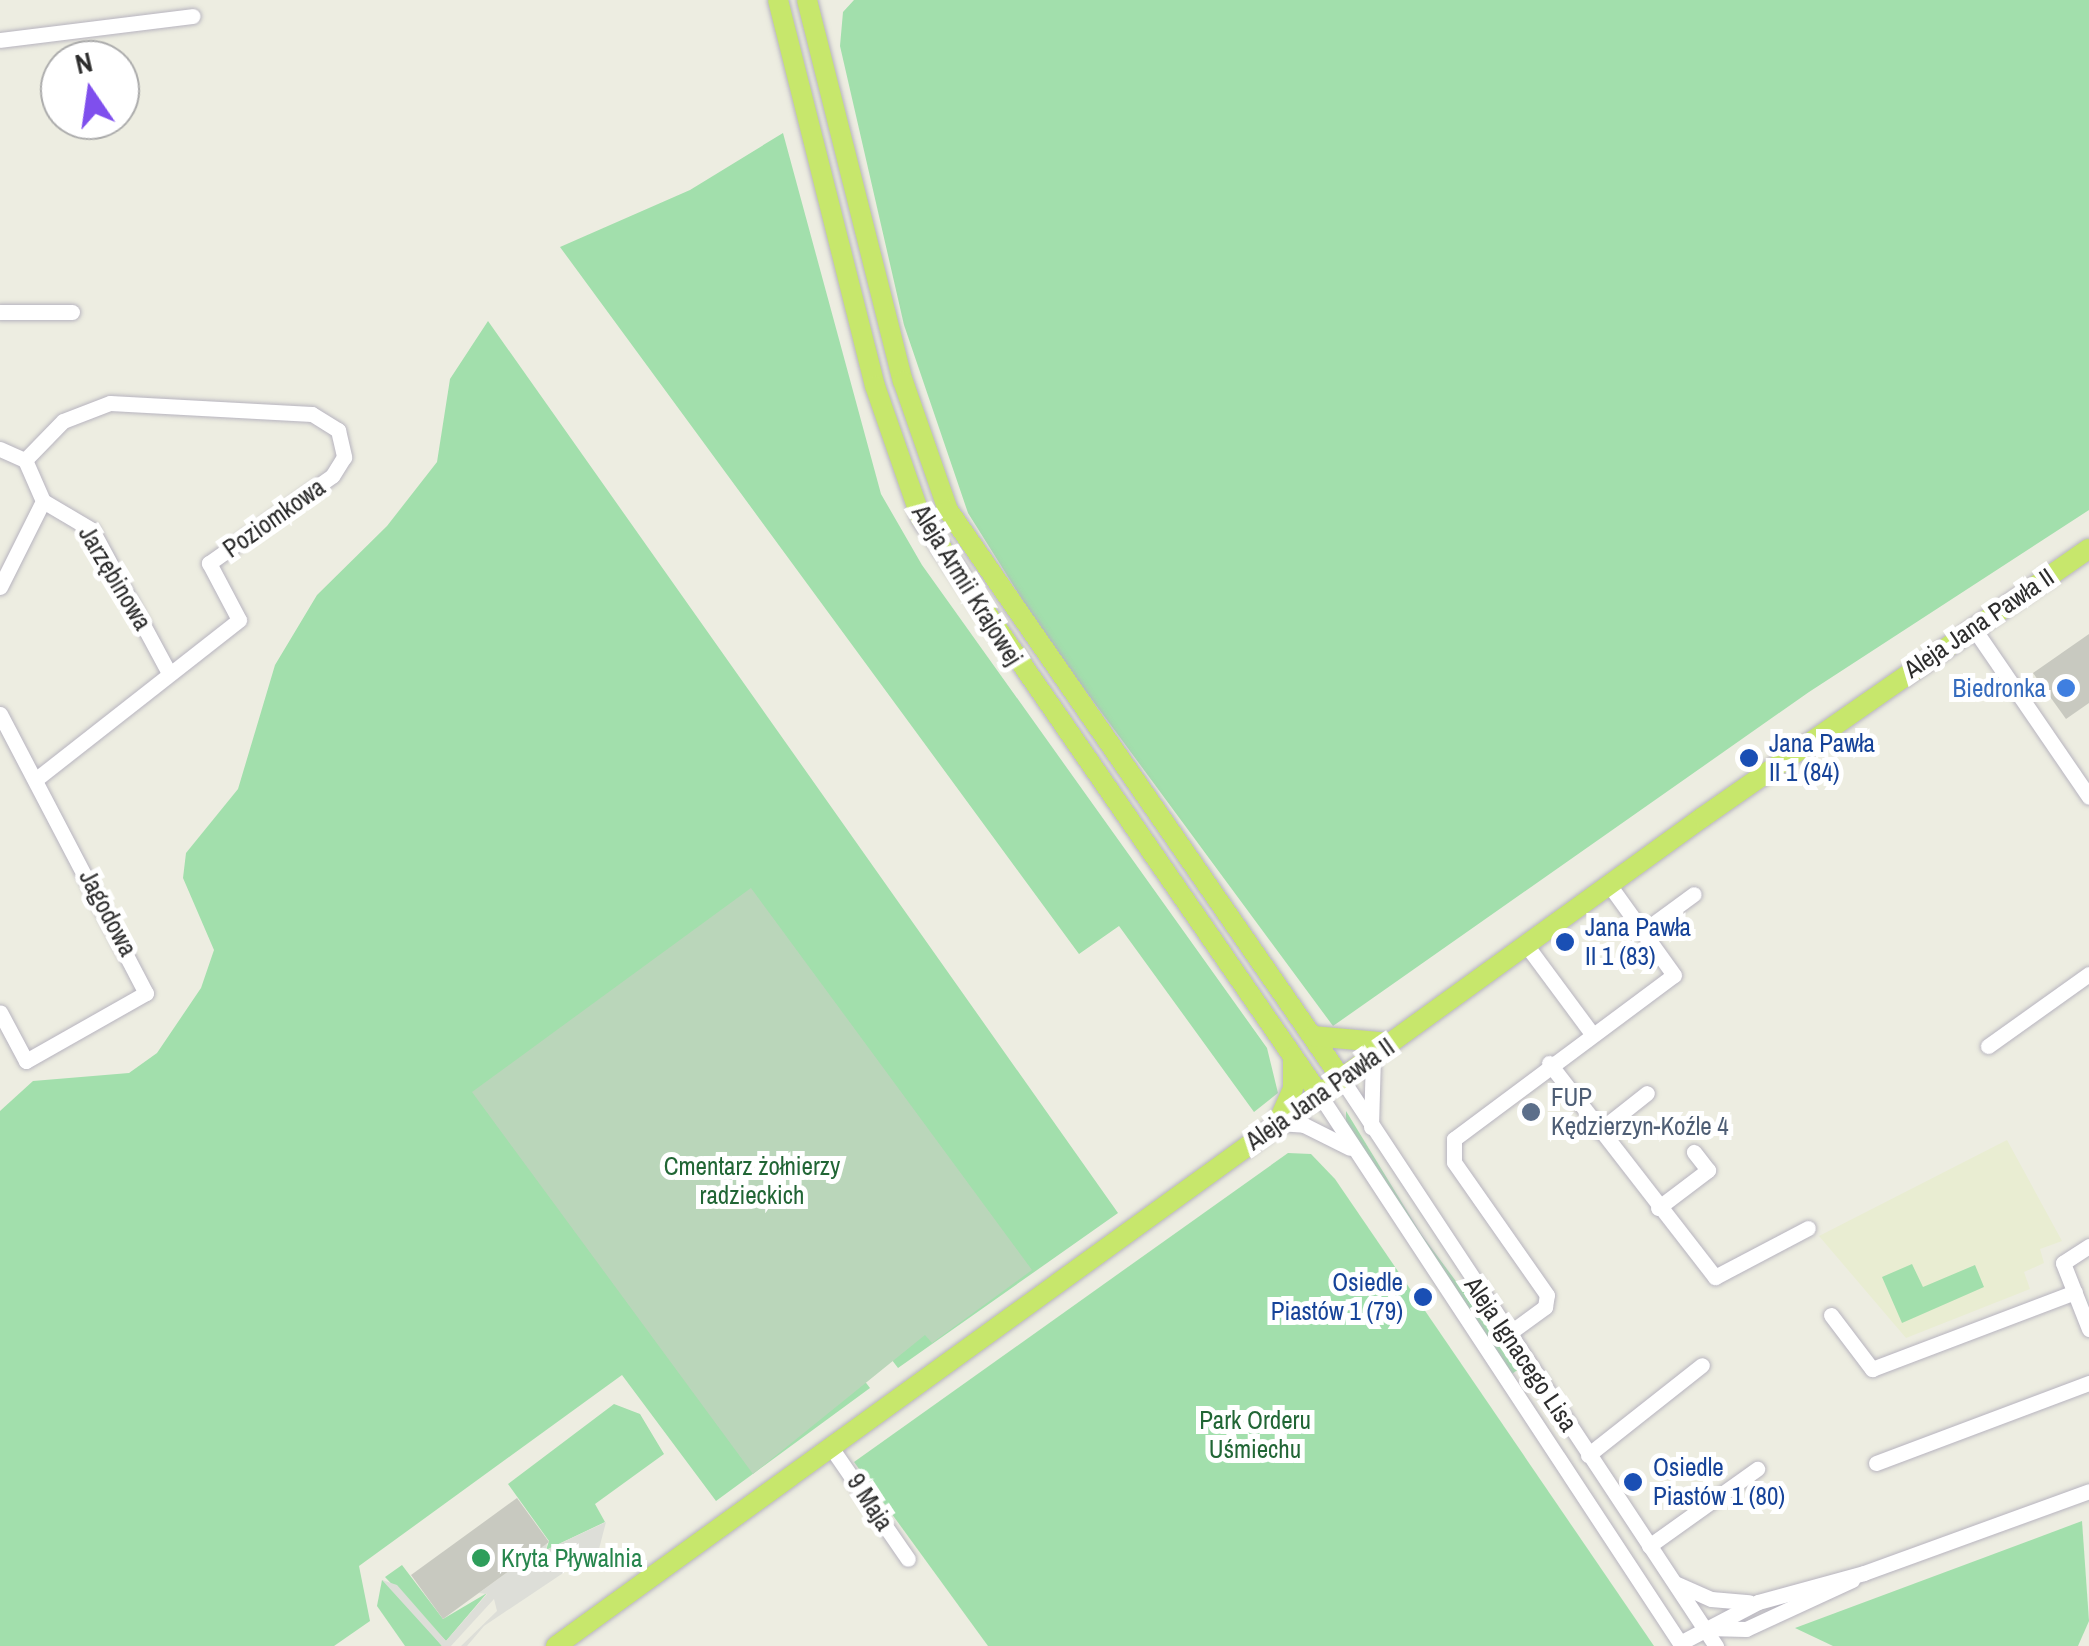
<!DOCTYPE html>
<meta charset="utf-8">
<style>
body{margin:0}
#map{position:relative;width:2089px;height:1646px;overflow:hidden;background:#edede1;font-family:"Archivo Narrow",sans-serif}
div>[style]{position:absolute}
.education>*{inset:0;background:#e9edd2}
.green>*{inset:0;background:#a2dfac}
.cemetery>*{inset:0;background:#bad6ba}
.plaza>*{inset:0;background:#ddded8}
.building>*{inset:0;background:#c8c9c0}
.roads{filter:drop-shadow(0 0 2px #b7b4bf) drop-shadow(0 0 2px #b7b4bf)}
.minor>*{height:15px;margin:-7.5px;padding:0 7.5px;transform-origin:7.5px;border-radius:7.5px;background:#fff}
.major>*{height:20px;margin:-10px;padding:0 10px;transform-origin:10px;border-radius:10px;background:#c7e76c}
.dots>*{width:28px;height:28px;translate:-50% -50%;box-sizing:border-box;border:5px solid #fff;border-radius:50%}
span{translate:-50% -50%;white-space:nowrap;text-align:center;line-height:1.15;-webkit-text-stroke:10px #fff;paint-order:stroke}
.street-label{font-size:25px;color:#2d2d2d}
.shop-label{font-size:25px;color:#366cbe}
.right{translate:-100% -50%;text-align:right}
.transit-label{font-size:25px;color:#164399}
.left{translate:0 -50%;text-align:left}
.service-label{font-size:25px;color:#4e5e75}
.park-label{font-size:25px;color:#216635}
.leisure-label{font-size:25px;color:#27864d}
.north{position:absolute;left:40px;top:40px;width:100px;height:100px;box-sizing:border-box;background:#fff;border:2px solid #ababab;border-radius:50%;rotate:347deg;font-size:28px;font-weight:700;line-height:40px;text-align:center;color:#2d2d2d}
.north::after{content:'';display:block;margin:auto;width:35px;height:45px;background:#7f4fed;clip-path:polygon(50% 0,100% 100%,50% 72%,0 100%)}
</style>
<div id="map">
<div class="education">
<div style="clip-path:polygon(2007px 1140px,2062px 1241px,2040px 1249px,2044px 1263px,2024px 1272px,2030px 1289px,1906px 1338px,1819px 1236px)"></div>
</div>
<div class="green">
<div style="clip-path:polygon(854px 0,2089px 0,2089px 510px,1809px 692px,1333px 1026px,1045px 636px,968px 513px,904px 325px,840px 46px,843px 12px)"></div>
<div style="clip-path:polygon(783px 133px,881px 494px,922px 565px,1267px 1048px,1278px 1093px,1254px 1112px,1119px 926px,1079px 954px,560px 247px,690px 190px)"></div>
<div style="clip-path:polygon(488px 321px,1118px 1213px,898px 1368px,839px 1290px,808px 1307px,870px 1388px,716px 1501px,622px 1375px,359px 1566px,370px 1621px,334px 1646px,0 1646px,0 1111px,33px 1081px,129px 1073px,157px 1053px,201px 988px,214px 950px,183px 878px,186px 853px,238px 789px,275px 665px,317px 595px,387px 526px,437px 462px,450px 379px)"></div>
<div style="clip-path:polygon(1346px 1111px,1421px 1234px,1520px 1368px,1512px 1374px,1346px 1124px)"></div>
<div style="clip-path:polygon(1288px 1153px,1311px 1154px,1335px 1179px,1654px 1646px,988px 1646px,854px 1462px)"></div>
<div style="clip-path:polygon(1912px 1264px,1923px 1287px,1975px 1265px,1984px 1287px,1902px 1323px,1882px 1277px)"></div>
<div style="clip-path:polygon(614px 1404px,640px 1414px,664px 1454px,595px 1504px,605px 1522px,546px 1550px,549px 1541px,508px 1484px)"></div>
<div style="clip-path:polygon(2082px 1521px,2089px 1621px,2078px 1646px,1833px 1646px,1795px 1628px)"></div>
<div style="clip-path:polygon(402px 1565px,443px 1619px,487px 1593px,446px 1641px,385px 1577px)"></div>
<div style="clip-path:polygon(382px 1580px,394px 1588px,442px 1646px,405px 1646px,377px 1606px)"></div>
</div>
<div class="cemetery">
<div style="clip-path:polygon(751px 888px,1032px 1270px,932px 1343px,925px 1335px,753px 1474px,472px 1092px)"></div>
</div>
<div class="plaza">
<div style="clip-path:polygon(606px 1522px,599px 1549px,484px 1626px,467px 1646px,461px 1646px,497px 1611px,494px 1599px,451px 1646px,442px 1646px,382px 1580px,397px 1585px,446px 1641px,487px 1594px,479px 1593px,547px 1543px,546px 1550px)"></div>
</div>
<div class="building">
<div style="clip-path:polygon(2089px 634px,2089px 703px,2066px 719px,2033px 673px)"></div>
<div style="clip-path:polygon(517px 1498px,549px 1542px,443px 1619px,411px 1575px)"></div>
</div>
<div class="roads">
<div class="minor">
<div style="left:0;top:40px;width:194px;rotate:-7.1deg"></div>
<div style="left:0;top:312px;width:72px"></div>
<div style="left:0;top:449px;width:27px;rotate:24deg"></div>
<div style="left:25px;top:460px;width:54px;rotate:-45.7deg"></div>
<div style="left:63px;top:421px;width:50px;rotate:-21deg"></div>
<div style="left:110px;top:403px;width:202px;rotate:3.1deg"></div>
<div style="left:312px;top:414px;width:31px;rotate:32deg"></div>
<div style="left:338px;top:430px;width:28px;rotate:77deg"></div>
<div style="left:344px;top:457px;width:22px;rotate:122deg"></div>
<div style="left:332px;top:476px;width:151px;rotate:144.7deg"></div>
<div style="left:209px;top:563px;width:64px;rotate:62.2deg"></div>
<div style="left:239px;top:620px;width:258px;rotate:141.9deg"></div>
<div style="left:43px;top:501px;width:57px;rotate:30.6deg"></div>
<div style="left:92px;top:530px;width:162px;rotate:61.7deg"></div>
<div style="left:0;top:587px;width:96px;rotate:-63.4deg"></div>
<div style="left:43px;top:501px;width:45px;rotate:-113.7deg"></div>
<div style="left:1972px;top:626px;width:207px;rotate:55.6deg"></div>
<div style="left:0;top:714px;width:315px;rotate:62.4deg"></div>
<div style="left:146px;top:993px;width:138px;rotate:150.5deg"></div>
<div style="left:26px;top:1061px;width:55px;rotate:-118deg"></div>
<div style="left:1642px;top:932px;width:64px;rotate:-36.2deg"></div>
<div style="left:1527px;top:946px;width:109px;rotate:53.5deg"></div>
<div style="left:1988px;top:1046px;width:124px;rotate:-35.5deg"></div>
<div style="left:1549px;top:1063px;width:271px;rotate:52.2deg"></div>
<div style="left:1715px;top:1277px;width:105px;rotate:-27.8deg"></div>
<div style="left:1341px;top:1078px;width:681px;rotate:56.57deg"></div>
<div style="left:1319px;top:1094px;width:661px;rotate:56.67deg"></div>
<div style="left:1278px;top:1123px;width:26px;rotate:4deg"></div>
<div style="left:1304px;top:1125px;width:51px;rotate:26.6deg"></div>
<div style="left:1371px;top:1127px;width:72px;rotate:-88.4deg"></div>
<div style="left:1599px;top:1131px;width:61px;rotate:-38.4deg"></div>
<div style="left:1658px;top:1208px;width:63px;rotate:-37.2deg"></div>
<div style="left:1708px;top:1170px;width:23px;rotate:-128deg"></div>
<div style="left:2089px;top:1246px;width:31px;rotate:147deg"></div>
<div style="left:2063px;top:1263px;width:71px;rotate:68.5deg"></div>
<div style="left:1831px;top:1315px;width:68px;rotate:52.8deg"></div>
<div style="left:1872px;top:1369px;width:217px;rotate:-20.8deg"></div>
<div style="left:1508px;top:1334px;width:46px;rotate:-36.1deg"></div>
<div style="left:1545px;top:1307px;width:12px;rotate:-81deg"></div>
<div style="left:1547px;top:1295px;width:162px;rotate:-125deg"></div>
<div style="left:1454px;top:1162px;width:23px;rotate:-90deg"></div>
<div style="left:1454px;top:1139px;width:274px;rotate:-36.7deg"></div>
<div style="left:1674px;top:975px;width:110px;rotate:-125.7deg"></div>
<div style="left:830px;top:1446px;width:137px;rotate:55.4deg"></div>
<div style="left:1588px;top:1455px;width:145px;rotate:-38.3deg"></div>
<div style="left:1876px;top:1463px;width:228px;rotate:-20.6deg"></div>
<div style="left:1649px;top:1546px;width:133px;rotate:-35.5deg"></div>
<div style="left:1675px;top:1583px;width:39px;rotate:24deg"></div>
<div style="left:1711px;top:1599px;width:38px;rotate:5deg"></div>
<div style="left:1706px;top:1628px;width:40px;rotate:1.4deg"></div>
<div style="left:1746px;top:1629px;width:117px;rotate:-24.8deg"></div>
<div style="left:1680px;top:1643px;width:88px;rotate:-27.7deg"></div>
<div style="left:1758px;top:1602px;width:110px;rotate:-15.3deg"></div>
<div style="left:1864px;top:1573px;width:239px;rotate:-20deg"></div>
</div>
<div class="major">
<div style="left:778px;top:0;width:398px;rotate:75.9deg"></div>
<div style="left:875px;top:386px;width:140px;rotate:70.8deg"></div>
<div style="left:921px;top:518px;width:700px;rotate:55.36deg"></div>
<div style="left:807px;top:0;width:393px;rotate:75.9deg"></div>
<div style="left:903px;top:381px;width:137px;rotate:70.8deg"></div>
<div style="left:948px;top:510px;width:691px;rotate:55.32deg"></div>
<div style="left:1313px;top:1036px;width:77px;rotate:5.2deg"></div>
<div style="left:1279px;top:1120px;width:35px;rotate:-66deg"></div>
<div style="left:1293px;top:1088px;width:31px;rotate:-90deg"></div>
<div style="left:556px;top:1646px;width:1415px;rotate:-35.86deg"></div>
<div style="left:1703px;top:817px;width:470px;rotate:-34.8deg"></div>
</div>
</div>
<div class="dots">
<div style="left:2066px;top:688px;background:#3f7fe0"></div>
<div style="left:1749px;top:758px;background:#1a4fb4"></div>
<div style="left:1565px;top:942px;background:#1a4fb4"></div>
<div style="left:1531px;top:1112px;background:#5c6f8a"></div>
<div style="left:1423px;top:1297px;background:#1a4fb4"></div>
<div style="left:1633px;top:1482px;background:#1a4fb4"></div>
<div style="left:481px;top:1558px;background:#2e9e5b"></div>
</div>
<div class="street-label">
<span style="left:274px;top:518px;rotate:-35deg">Poziomkowa</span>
<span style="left:115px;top:578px;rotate:59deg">Jarzębinowa</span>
<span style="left:967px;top:585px;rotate:58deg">Aleja Armii Krajowej</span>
<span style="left:1979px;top:623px;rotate:-34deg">Aleja Jana Pawła II</span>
<span style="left:108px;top:913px;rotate:62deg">Jagodowa</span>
<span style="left:1320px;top:1094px;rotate:-35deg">Aleja Jana Pawła II</span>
<span style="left:1521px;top:1354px;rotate:56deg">Aleja Ignacego Lisa</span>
<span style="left:870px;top:1502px;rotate:57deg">9 Maja</span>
</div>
<div class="shop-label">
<span class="right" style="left:2046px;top:688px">Biedronka</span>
</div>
<div class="transit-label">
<span class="left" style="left:1769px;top:758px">Jana Pawła<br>II 1 (84)</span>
<span class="left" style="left:1585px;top:942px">Jana Pawła<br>II 1 (83)</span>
<span class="right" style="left:1403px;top:1297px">Osiedle<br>Piastów 1 (79)</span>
<span class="left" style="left:1653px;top:1482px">Osiedle<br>Piastów 1 (80)</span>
</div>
<div class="service-label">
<span class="left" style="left:1551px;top:1112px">FUP<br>Kędzierzyn-Koźle 4</span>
</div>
<div class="park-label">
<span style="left:752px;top:1181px">Cmentarz żołnierzy<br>radzieckich</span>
<span style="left:1255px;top:1435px">Park Orderu<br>Uśmiechu</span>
</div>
<div class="leisure-label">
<span class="left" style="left:501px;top:1558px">Kryta Pływalnia</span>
</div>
<div class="north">N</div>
</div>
